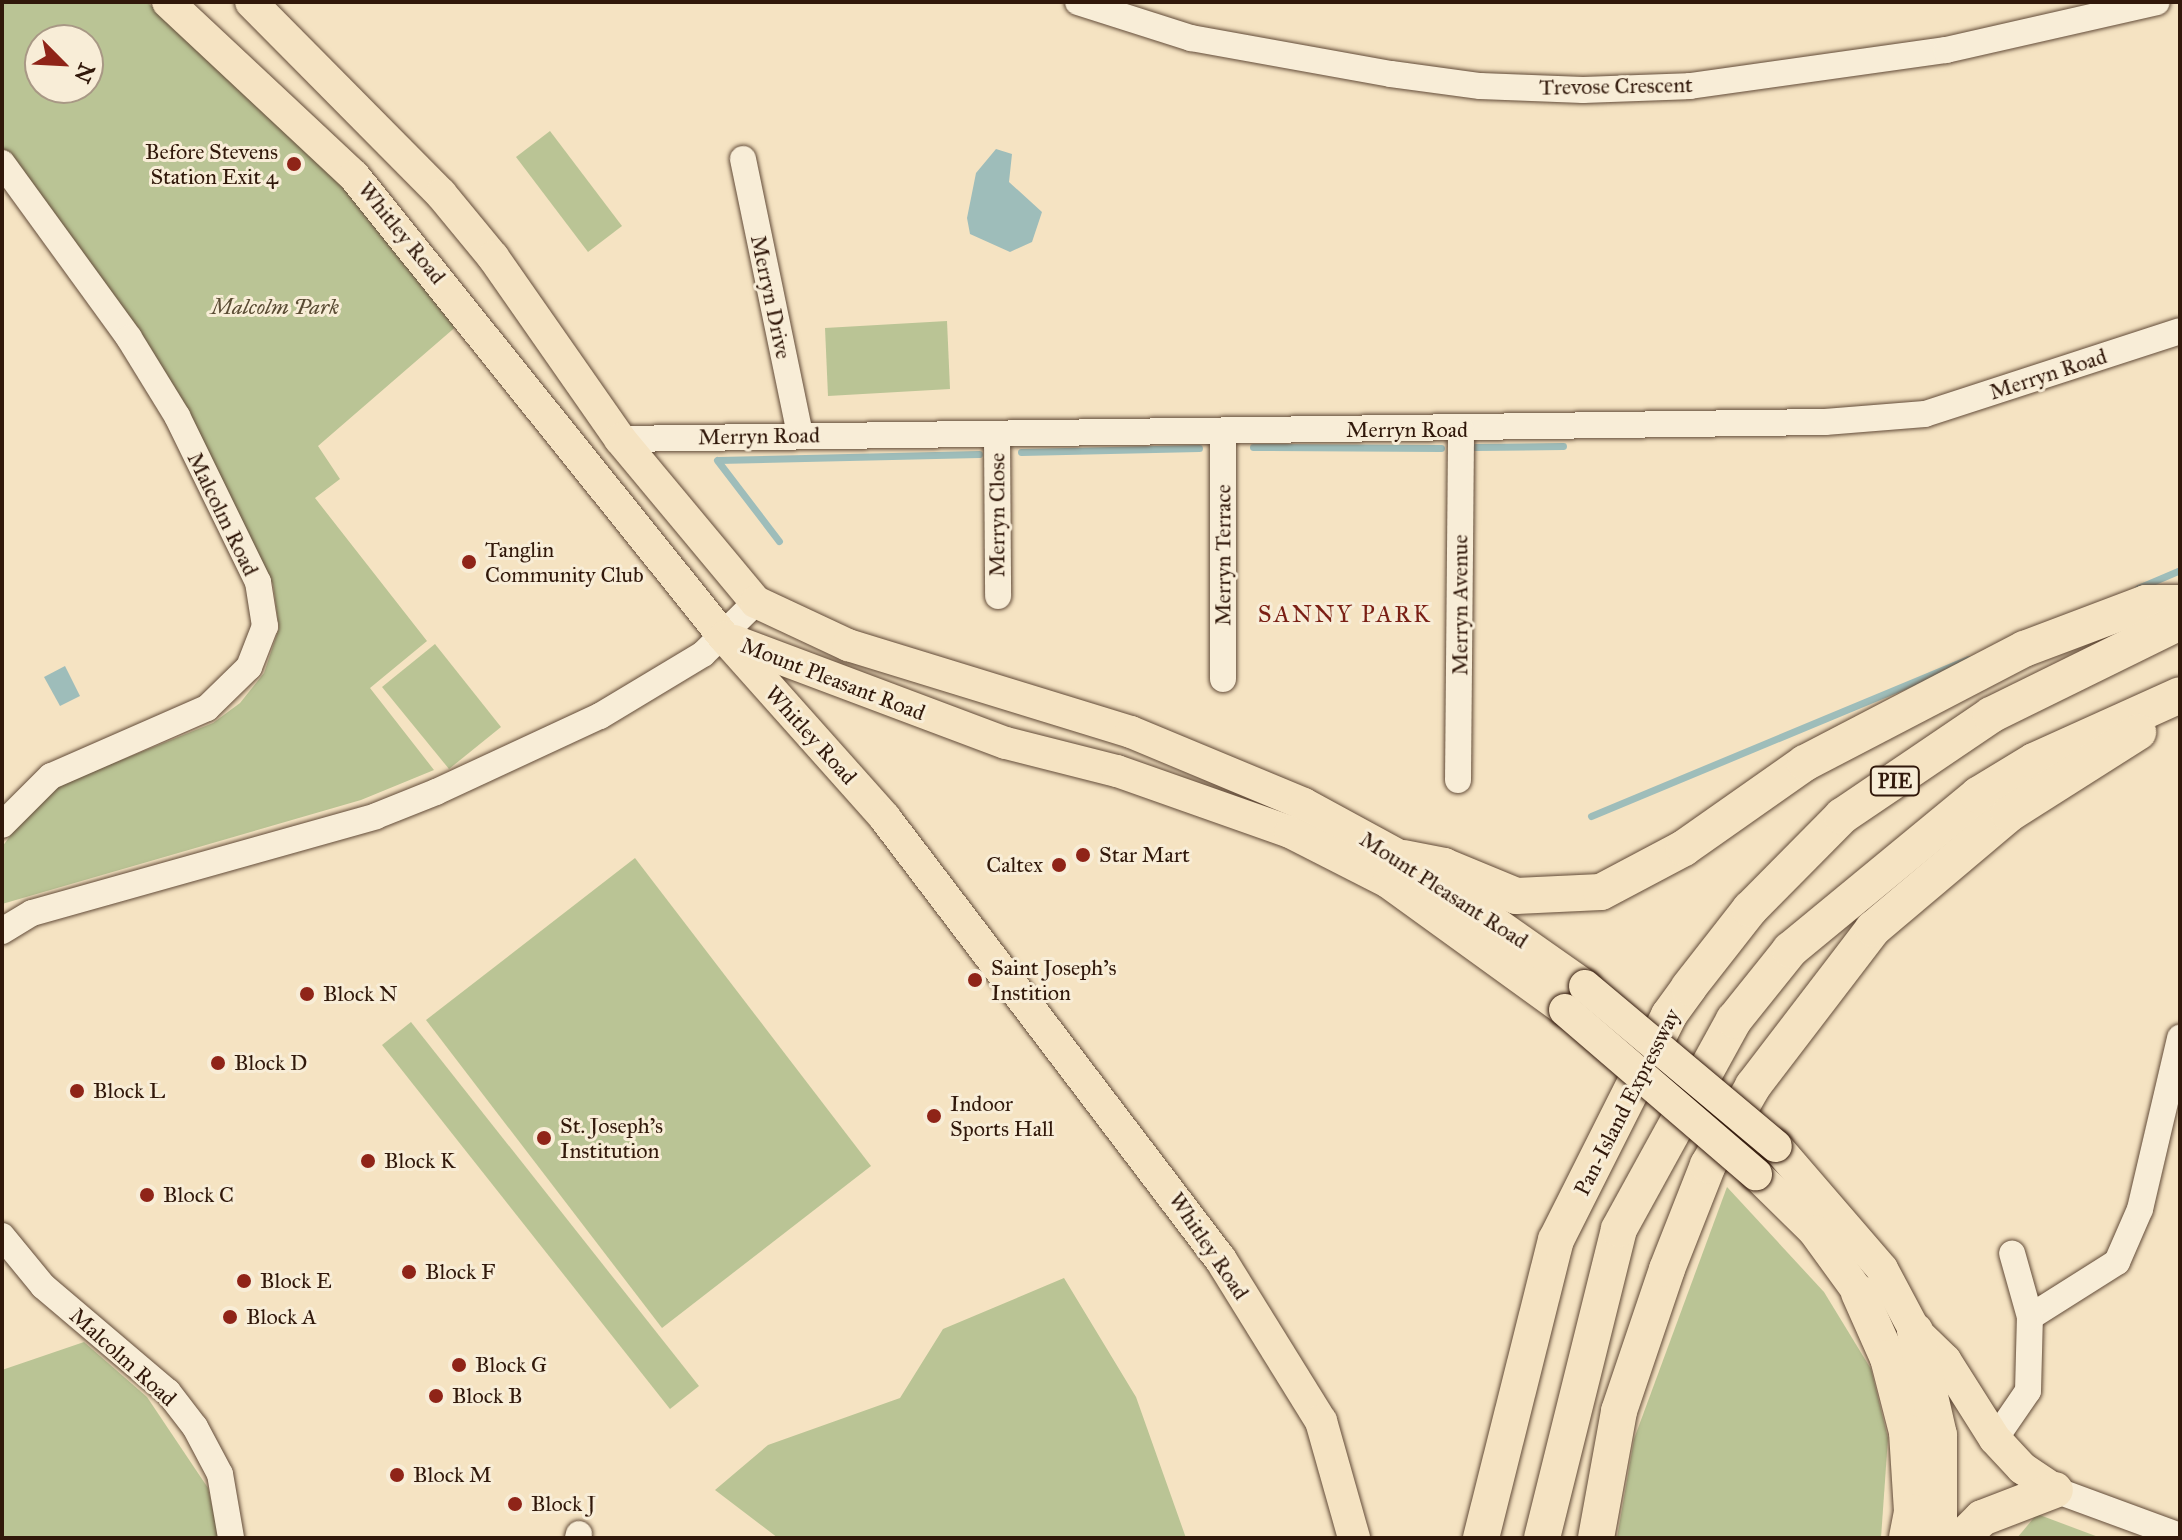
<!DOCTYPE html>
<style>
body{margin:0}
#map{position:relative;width:2182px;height:1540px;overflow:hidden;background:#f5e3c2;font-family:"IM FELL Great Primer",serif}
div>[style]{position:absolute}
.green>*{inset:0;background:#bac495}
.water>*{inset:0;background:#9ebdba}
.stream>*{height:7px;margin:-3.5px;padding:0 3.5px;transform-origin:3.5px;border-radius:3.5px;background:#9ebdba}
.roads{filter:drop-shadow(0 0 2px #624b38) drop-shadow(0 0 2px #624b38)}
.minor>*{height:26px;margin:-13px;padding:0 13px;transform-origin:13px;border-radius:13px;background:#f8edd7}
.major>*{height:32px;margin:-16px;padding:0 16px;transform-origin:16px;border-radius:16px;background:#f5e3c2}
.highway>*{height:36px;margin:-18px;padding:0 18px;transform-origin:18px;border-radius:18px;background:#f5e3c2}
.bridges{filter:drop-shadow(0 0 2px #31180a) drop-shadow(0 0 2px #31180a)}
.major-bridge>*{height:32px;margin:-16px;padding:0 16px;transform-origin:16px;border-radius:16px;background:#f5e3c2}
.dots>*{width:22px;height:22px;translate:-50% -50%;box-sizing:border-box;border:4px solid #f8edd7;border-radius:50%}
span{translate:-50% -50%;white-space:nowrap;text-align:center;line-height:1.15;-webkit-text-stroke:6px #f8edd7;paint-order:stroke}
.shield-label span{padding:2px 6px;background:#f8edd7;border:2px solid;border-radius:6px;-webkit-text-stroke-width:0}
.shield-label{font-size:20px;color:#31180a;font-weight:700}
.street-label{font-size:22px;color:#31180a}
.poi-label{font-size:22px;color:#31180a}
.right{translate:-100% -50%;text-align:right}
.left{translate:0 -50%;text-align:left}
.park-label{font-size:22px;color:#5a4c34;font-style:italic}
.neighbourhood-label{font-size:24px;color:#7a1f14;letter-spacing:2px}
.frame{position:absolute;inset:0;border:4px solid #31180a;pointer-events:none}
.north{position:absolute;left:24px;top:24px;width:80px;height:80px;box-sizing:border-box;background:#f8edd7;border:2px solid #a89885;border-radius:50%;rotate:114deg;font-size:22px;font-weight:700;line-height:32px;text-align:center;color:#31180a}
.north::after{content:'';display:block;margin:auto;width:28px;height:36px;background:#8f2418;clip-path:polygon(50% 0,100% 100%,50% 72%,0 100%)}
</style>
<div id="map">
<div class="green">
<div style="clip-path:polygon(evenodd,2px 2px,147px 2px,343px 186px,459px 324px,318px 446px,340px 479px,315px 498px,427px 641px,370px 688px,434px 770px,361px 800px,2px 904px,2px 847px,21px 821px,57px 786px,213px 723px,240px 703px,264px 673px,279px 628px,273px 584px,216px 480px,2px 148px,2px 2px,40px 40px,88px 40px,88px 88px,40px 88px,40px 40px)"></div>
<div style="clip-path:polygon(550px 131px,622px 226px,588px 252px,516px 157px)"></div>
<div style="clip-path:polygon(947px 321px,950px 389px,828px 396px,825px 328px)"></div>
<div style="clip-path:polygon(435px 644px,501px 727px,449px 769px,382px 687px)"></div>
<div style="clip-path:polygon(635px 858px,871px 1166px,662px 1328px,426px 1020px)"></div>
<div style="clip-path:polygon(411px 1022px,699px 1386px,670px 1409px,382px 1045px)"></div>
<div style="clip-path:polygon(1727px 1187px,1824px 1292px,1871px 1369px,1888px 1438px,1881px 1538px,1617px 1538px,1634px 1439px)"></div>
<div style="clip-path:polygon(1064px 1278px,1136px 1397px,1186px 1538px,778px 1538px,715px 1490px,768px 1445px,900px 1398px,943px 1329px)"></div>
<div style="clip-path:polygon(84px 1342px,147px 1397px,208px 1488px,219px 1538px,2px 1538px,2px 1370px)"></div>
<div style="clip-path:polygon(2037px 1514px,2101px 1538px,2017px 1538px)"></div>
</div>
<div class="water">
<div style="clip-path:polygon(996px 149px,1012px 154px,1009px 182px,1042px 212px,1032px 242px,1010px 252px,970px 234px,967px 218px,976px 173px)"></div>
<div style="clip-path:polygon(65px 666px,80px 696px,60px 706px,44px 677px)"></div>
</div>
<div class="stream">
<div style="left:1253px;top:447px;width:188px;rotate:0.3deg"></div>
<div style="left:1475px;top:447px;width:88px;rotate:-0.7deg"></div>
<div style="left:1021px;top:452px;width:178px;rotate:-1.3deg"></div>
<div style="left:717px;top:460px;width:102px;rotate:52.6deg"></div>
<div style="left:718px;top:460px;width:261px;rotate:-1.3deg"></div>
<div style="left:2138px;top:588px;width:46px;rotate:-23.2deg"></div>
<div style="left:1591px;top:816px;width:408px;rotate:-22.6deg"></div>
</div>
<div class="roads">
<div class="minor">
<div style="left:1078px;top:2px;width:119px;rotate:17.7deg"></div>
<div style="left:1191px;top:38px;width:203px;rotate:10.2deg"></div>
<div style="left:1391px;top:74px;width:90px;rotate:7.7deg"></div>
<div style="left:1480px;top:86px;width:103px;rotate:2.2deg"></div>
<div style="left:1583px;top:90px;width:107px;rotate:-2.1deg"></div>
<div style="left:1690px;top:86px;width:259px;rotate:-8deg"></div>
<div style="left:1946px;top:50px;width:216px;rotate:-12.8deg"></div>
<div style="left:743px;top:159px;width:282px;rotate:78.3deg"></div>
<div style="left:2px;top:163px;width:216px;rotate:54deg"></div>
<div style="left:129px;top:338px;width:92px;rotate:58.4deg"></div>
<div style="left:177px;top:416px;width:185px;rotate:64deg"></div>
<div style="left:258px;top:582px;width:45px;rotate:81deg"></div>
<div style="left:265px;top:626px;width:44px;rotate:111.3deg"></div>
<div style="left:249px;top:667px;width:59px;rotate:135.7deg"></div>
<div style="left:207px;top:708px;width:170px;rotate:156.4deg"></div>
<div style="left:51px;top:776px;width:69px;rotate:135deg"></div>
<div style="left:1223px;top:431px;width:248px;rotate:90deg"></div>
<div style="left:997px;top:435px;width:161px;rotate:89.6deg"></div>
<div style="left:620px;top:439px;width:1205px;rotate:-0.81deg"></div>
<div style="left:1825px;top:422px;width:100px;rotate:-4.6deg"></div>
<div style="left:1925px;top:414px;width:268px;rotate:-18deg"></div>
<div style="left:1458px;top:780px;width:350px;rotate:-89.5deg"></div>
<div style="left:2px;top:931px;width:35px;rotate:-31deg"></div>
<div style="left:32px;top:913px;width:357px;rotate:-15.7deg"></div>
<div style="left:376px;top:816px;width:65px;rotate:-21.8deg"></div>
<div style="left:436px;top:792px;width:181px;rotate:-24.9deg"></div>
<div style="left:600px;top:716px;width:120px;rotate:-31deg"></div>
<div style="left:703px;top:654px;width:74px;rotate:-44.5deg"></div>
<div style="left:2px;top:1236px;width:65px;rotate:50.6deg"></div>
<div style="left:43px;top:1286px;width:164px;rotate:40.3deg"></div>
<div style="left:168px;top:1392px;width:44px;rotate:52.4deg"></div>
<div style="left:195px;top:1427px;width:53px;rotate:62deg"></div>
<div style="left:220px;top:1474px;width:65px;rotate:80.2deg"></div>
<div style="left:2030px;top:1317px;width:103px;rotate:-32.3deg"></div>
<div style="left:2117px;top:1262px;width:58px;rotate:-66.5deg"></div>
<div style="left:2140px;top:1209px;width:176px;rotate:-76.8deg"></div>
<div style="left:1995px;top:1439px;width:58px;rotate:-55.5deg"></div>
<div style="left:2028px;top:1391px;width:74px;rotate:-88.5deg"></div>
<div style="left:2030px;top:1317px;width:66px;rotate:-105.7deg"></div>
<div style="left:2055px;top:1490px;width:133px;rotate:20.2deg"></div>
<div style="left:578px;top:1538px;width:4px;rotate:-76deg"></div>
</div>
<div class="major">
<div style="left:168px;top:2px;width:255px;rotate:43.1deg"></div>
<div style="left:354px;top:176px;width:591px;rotate:51.25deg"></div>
<div style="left:724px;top:637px;width:242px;rotate:48.3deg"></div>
<div style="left:885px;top:818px;width:555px;rotate:52.76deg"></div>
<div style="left:1221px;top:1260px;width:190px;rotate:58.2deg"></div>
<div style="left:1321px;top:1421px;width:122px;rotate:74.2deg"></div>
<div style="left:251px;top:2px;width:270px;rotate:45.3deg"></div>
<div style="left:441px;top:194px;width:82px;rotate:50.5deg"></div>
<div style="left:493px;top:257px;width:222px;rotate:55.1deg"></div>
<div style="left:620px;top:439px;width:212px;rotate:50.2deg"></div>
<div style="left:756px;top:602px;width:102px;rotate:25.1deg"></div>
<div style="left:848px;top:645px;width:296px;rotate:17.1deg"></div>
<div style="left:1131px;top:732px;width:187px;rotate:22.6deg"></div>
<div style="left:1304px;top:804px;width:113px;rotate:28.6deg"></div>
<div style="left:1403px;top:858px;width:223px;rotate:35.1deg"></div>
<div style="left:734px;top:641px;width:290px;rotate:20.6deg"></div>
<div style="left:1006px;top:743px;width:114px;rotate:14.2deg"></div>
<div style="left:1117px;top:771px;width:183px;rotate:19.4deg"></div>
<div style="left:1290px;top:832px;width:110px;rotate:27deg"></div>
<div style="left:1388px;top:882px;width:218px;rotate:35.9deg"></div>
<div style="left:1776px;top:1146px;width:162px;rotate:49.2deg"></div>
<div style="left:1882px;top:1269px;width:70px;rotate:62deg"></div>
<div style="left:1915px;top:1331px;width:42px;rotate:44deg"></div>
<div style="left:1945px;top:1360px;width:93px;rotate:57.7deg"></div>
<div style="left:1995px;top:1439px;width:40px;rotate:47deg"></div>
<div style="left:2022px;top:1468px;width:40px;rotate:34deg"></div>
<div style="left:1756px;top:1174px;width:81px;rotate:44.5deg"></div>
<div style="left:1814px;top:1231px;width:77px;rotate:54deg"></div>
</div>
<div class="highway">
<div style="left:1403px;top:858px;width:42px;rotate:11deg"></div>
<div style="left:1444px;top:866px;width:78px;rotate:22.6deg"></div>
<div style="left:1516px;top:896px;width:85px;rotate:-2.7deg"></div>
<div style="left:1601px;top:892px;width:94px;rotate:-27.9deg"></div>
<div style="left:1684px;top:848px;width:148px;rotate:-35.1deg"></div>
<div style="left:1805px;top:763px;width:247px;rotate:-27.5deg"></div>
<div style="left:2024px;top:649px;width:130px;rotate:-20.7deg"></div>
<div style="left:2146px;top:603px;width:34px"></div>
<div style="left:1859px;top:1293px;width:71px;rotate:66deg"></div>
<div style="left:1888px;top:1358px;width:76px;rotate:75.6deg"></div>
<div style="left:1907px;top:1432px;width:80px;rotate:86.4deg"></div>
<div style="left:1912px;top:1512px;width:26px;rotate:101deg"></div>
<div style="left:1915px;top:1331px;width:107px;rotate:77deg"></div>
<div style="left:1939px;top:1435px;width:103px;rotate:90deg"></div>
<div style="left:1481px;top:1538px;width:307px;rotate:-75.9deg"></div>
<div style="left:1556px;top:1240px;width:252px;rotate:-63.3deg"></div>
<div style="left:1669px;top:1015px;width:34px;rotate:-54deg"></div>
<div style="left:1689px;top:987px;width:99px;rotate:-52deg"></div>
<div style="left:1750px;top:909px;width:131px;rotate:-45.3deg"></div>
<div style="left:1842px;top:816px;width:180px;rotate:-34.1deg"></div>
<div style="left:1991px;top:715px;width:211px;rotate:-26.2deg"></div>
<div style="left:1542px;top:1538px;width:318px;rotate:-76deg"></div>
<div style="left:1619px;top:1229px;width:239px;rotate:-61.2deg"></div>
<div style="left:1734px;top:1020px;width:90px;rotate:-51.3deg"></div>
<div style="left:1790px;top:950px;width:244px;rotate:-39.5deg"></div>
<div style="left:1978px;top:795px;width:66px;rotate:-31.3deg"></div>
<div style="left:2034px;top:761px;width:160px;rotate:-24.3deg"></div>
<div style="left:1596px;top:1538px;width:129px;rotate:-79.7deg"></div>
<div style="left:1619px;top:1411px;width:150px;rotate:-71.3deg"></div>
<div style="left:1667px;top:1269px;width:112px;rotate:-68.5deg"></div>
<div style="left:1708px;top:1165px;width:91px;rotate:-60.3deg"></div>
<div style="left:1753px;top:1086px;width:198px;rotate:-52.6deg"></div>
<div style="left:1873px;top:929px;width:178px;rotate:-40.2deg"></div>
<div style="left:2009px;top:814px;width:153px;rotate:-32.4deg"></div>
<div style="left:1962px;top:1538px;width:28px;rotate:-45deg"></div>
<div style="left:1982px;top:1518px;width:78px;rotate:-21deg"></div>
</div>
</div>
<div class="bridges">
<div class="major-bridge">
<div style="left:1585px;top:986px;width:249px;rotate:40deg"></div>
<div style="left:1565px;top:1010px;width:252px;rotate:40.7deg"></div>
</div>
</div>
<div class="dots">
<div style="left:294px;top:164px;background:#8f2418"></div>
<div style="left:469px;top:562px;background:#8f2418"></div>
<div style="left:1083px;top:855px;background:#8f2418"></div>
<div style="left:1059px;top:865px;background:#8f2418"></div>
<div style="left:975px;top:980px;background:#8f2418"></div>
<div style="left:307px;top:994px;background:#8f2418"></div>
<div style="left:218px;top:1063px;background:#8f2418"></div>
<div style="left:77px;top:1091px;background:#8f2418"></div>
<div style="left:934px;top:1116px;background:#8f2418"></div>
<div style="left:544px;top:1138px;background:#8f2418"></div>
<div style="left:368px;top:1161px;background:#8f2418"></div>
<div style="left:147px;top:1195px;background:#8f2418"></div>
<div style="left:409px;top:1272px;background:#8f2418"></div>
<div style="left:244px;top:1281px;background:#8f2418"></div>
<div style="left:230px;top:1317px;background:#8f2418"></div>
<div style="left:459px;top:1365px;background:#8f2418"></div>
<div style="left:436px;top:1396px;background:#8f2418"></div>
<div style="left:397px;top:1475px;background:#8f2418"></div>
<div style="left:515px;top:1504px;background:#8f2418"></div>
</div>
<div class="shield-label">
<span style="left:1895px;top:781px">PIE</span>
</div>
<div class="street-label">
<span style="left:1616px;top:86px;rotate:-1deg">Trevose Crescent</span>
<span style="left:402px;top:233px;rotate:51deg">Whitley Road</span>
<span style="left:771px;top:297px;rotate:78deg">Merryn Drive</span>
<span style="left:2048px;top:374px;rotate:-18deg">Merryn Road</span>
<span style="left:1407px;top:430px">Merryn Road</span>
<span style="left:759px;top:436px;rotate:-1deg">Merryn Road</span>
<span style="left:223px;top:514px;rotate:64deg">Malcolm Road</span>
<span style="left:997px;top:515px;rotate:-90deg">Merryn Close</span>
<span style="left:1223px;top:555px;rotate:-90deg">Merryn Terrace</span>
<span style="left:1460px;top:605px;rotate:-90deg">Merryn Avenue</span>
<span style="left:833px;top:679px;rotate:21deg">Mount Pleasant Road</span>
<span style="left:811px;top:735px;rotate:48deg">Whitley Road</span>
<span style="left:1444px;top:890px;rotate:33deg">Mount Pleasant Road</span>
<span style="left:1627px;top:1102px;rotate:-63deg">Pan-Island Expressway</span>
<span style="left:1209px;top:1246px;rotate:56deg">Whitley Road</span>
<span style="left:123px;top:1357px;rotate:42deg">Malcolm Road</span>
</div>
<div class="poi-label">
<span class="right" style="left:278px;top:164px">Before Stevens<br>Station Exit 4</span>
<span class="left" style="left:485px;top:562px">Tanglin<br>Community Club</span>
<span class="left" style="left:1099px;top:855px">Star Mart</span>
<span class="right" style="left:1043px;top:865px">Caltex</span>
<span class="left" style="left:991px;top:980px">Saint Joseph's<br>Instition</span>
<span class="left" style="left:323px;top:994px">Block N</span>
<span class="left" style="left:234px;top:1063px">Block D</span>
<span class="left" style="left:93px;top:1091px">Block L</span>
<span class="left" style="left:950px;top:1116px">Indoor<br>Sports Hall</span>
<span class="left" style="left:560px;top:1138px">St. Joseph's<br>Institution</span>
<span class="left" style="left:384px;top:1161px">Block K</span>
<span class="left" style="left:163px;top:1195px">Block C</span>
<span class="left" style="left:425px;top:1272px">Block F</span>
<span class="left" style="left:260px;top:1281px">Block E</span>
<span class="left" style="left:246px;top:1317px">Block A</span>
<span class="left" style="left:475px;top:1365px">Block G</span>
<span class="left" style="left:452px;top:1396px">Block B</span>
<span class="left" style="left:413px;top:1475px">Block M</span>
<span class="left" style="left:531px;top:1504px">Block J</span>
</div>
<div class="park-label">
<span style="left:275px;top:307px">Malcolm Park</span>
</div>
<div class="neighbourhood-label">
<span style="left:1345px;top:615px">SANNY PARK</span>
</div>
<div class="frame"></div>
<div class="north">N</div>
</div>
